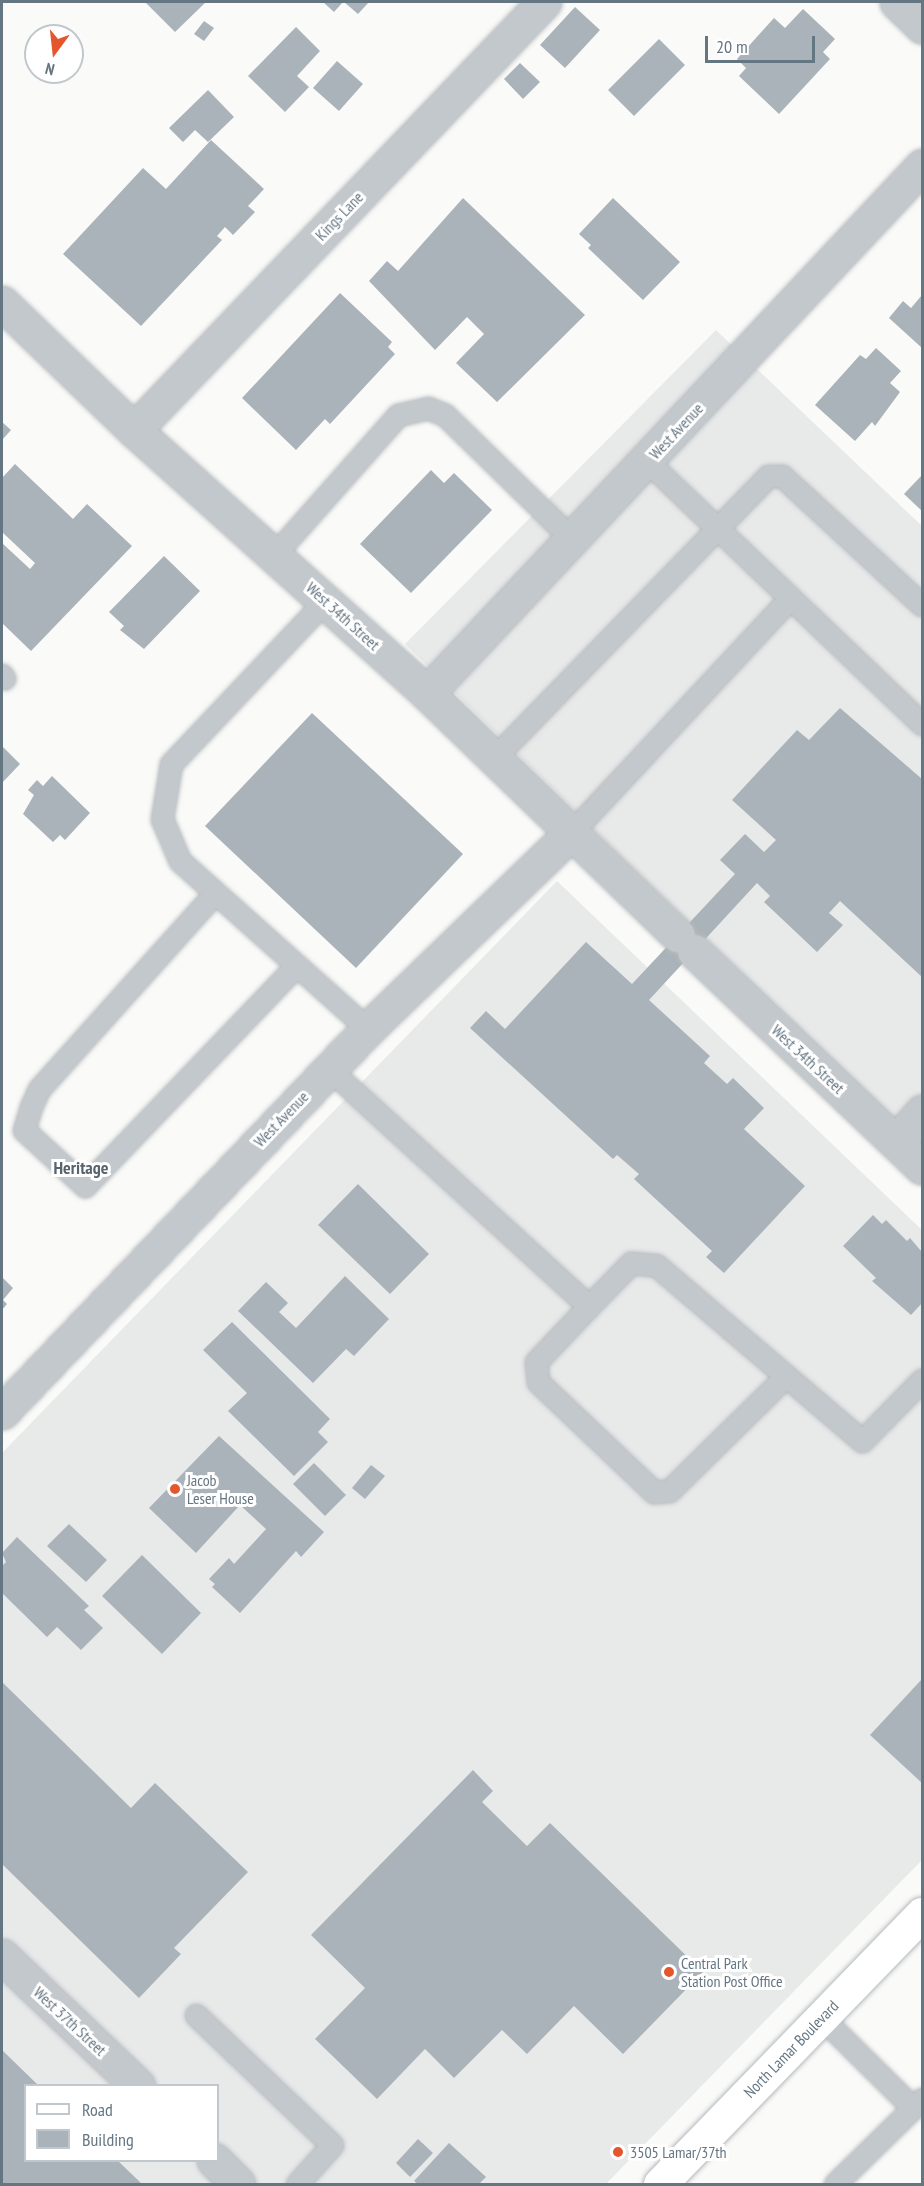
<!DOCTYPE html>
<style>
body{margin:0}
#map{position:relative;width:924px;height:2186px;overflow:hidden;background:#fafaf8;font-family:"PT Sans Narrow",sans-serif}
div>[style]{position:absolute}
.built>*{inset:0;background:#e8e9e9}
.building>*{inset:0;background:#aab3b9}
.roads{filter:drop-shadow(0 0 2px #b5babe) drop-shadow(0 0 2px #b5babe)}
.service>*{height:21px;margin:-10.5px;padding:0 10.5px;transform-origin:10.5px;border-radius:10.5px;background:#c3c8cc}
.minor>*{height:33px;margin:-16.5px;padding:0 16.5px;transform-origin:16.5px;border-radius:16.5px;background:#c3c8cc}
.tertiary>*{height:33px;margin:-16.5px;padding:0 16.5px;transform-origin:16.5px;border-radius:16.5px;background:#c3c8cc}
.primary>*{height:33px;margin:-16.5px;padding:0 16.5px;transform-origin:16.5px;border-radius:16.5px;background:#fff}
.dots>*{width:16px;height:16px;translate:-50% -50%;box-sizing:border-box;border:3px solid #fff;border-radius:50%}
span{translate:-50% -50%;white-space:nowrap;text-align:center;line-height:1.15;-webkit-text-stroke:6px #fff;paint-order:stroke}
.street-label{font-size:16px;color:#657683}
.poi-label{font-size:16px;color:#657683}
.left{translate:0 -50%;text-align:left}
.neighbourhood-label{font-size:18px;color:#57646e;font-weight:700}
.frame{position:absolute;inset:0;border:3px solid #657683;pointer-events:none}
.legend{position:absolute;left:24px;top:2084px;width:195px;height:78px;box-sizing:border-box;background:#fff;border:2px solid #c1c8cd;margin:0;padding:8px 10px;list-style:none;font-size:18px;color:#657683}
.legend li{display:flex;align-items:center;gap:12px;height:30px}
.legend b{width:30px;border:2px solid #c1c8cd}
.north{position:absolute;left:24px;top:24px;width:60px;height:60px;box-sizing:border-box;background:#fff;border:2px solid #c1c8cd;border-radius:50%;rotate:195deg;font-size:16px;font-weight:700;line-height:24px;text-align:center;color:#657683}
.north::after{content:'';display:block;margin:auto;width:21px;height:27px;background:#e4572e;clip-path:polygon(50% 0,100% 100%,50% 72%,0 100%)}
.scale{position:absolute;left:705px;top:36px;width:110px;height:27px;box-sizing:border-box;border:3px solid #657683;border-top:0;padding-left:8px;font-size:18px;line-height:21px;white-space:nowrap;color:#657683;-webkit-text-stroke:4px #fff;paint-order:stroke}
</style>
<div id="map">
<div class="built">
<div style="clip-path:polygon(716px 330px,922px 526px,922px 1149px,405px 644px)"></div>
<div style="clip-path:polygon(evenodd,557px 881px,922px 1230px,922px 1860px,606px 2184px,2px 2184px,2px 1453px,557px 881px,26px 2086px,218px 2086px,218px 2160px,26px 2160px,26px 2086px)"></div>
</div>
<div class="building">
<div style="clip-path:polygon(145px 2px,206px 2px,175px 32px)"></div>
<div style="clip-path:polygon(323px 2px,343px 2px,334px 12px)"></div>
<div style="clip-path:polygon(344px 2px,369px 2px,358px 14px)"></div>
<div style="clip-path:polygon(575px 7px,600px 30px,565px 68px,540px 45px)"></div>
<div style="clip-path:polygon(803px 9px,835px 39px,823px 52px,830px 59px,779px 114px,739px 76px,746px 68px,737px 59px,774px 18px,785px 28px)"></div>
<div style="clip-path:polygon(204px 21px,214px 28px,204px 41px,194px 34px)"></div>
<div style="clip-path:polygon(296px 27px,320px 51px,297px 76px,309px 87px,285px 112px,248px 76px)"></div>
<div style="clip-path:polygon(659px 39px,685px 65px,634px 116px,608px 90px)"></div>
<div style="clip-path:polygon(337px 61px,363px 84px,339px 111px,313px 88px)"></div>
<div style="clip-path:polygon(520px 63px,540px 82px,523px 99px,504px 79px)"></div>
<div style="clip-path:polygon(208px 90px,234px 117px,208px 142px,195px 130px,183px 142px,169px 128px)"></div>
<div style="clip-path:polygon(211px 140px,264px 189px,248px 206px,255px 212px,233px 235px,225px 227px,217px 236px,222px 240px,141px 326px,63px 254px,143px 168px,166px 189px)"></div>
<div style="clip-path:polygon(463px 198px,585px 315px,497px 402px,456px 363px,484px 334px,467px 317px,435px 350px,369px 281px,387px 261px,398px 271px)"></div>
<div style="clip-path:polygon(613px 198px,680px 262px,643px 300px,588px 248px,591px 245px,579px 234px)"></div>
<div style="clip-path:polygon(340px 293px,392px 342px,388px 347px,395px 354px,330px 424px,325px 419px,296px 450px,242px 398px)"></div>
<div style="clip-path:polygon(922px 295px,922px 348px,889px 318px,903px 301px,911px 308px)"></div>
<div style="clip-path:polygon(876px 348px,901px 371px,890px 383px,900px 392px,875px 426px,872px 422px,855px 441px,815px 405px,860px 355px,866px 359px)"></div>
<div style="clip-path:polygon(2px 422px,11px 430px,2px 440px)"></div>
<div style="clip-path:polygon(15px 464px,73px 519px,87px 504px,132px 546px,31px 651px,2px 623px,2px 543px,30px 569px,35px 563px,2px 532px,2px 478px)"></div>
<div style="clip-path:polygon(431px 470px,444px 483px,454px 473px,492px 510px,411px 593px,360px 544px)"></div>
<div style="clip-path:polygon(922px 475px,922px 511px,904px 494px)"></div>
<div style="clip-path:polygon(164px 556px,200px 591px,144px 649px,120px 630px,124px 626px,109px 612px)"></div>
<div style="clip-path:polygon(840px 708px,922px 779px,922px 977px,840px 901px,829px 913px,843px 925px,817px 952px,764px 902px,770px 896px,757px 883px,649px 1000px,710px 1056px,704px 1063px,727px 1084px,733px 1078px,764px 1108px,744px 1129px,805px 1186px,724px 1273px,706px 1257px,712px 1251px,634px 1179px,639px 1174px,617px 1155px,613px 1159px,470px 1028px,486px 1011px,505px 1029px,586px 942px,632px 984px,735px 874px,720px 860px,745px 834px,764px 852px,776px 840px,732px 800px,797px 730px,809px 740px)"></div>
<div style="clip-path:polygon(312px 713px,463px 854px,356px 968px,205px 826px)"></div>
<div style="clip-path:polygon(2px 746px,20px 764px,2px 783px)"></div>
<div style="clip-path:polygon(52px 776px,90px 813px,65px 840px,60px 835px,53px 842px,23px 814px,34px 795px,28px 790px,37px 780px,43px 786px)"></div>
<div style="clip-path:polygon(358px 1184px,429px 1254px,390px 1294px,318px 1225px)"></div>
<div style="clip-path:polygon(873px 1215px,882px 1224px,886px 1220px,907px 1241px,910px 1238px,922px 1252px,922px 1303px,911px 1315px,872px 1281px,876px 1278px,843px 1246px)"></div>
<div style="clip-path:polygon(345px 1276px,389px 1319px,354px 1356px,346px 1349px,313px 1383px,238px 1311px,266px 1282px,288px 1303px,279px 1312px,296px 1328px)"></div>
<div style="clip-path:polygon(2px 1277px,13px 1288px,3px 1300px,7px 1304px,2px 1310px)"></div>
<div style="clip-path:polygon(232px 1322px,330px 1419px,318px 1432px,328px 1442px,294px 1476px,228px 1411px,247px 1393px,203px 1350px)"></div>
<div style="clip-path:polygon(219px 1436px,324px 1532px,301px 1557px,296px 1551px,240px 1613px,212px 1587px,215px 1584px,209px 1579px,229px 1558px,234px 1564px,266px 1529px,240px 1505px,196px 1553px,149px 1508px)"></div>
<div style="clip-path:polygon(314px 1463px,346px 1495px,325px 1516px,293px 1484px)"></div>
<div style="clip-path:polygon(371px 1465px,385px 1476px,365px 1499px,352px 1488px)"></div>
<div style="clip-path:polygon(69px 1524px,107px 1560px,86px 1582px,47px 1546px)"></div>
<div style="clip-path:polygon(17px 1537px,89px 1606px,84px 1610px,103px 1628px,81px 1650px,57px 1627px,47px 1637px,2px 1593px,2px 1566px,6px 1562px,2px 1553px)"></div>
<div style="clip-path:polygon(142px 1555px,201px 1613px,162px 1654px,102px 1596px)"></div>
<div style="clip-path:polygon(922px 1679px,922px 1783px,870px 1735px)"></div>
<div style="clip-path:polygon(2px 1682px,131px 1808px,155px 1783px,248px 1872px,174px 1948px,181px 1954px,139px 1998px,2px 1864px)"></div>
<div style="clip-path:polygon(473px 1770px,493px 1791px,482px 1802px,527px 1846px,550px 1823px,703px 1972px,623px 2054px,574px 2006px,527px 2054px,502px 2030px,454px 2078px,425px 2049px,377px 2099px,315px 2039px,365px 1988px,311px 1935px)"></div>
<div style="clip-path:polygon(2px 2050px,39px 2086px,26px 2086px,26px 2160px,117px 2160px,142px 2184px,2px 2184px)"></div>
<div style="clip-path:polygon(418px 2139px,433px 2153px,410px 2177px,396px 2163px)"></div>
<div style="clip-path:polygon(449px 2143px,486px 2177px,479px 2184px,418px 2184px,414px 2181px)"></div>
</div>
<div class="roads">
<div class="service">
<div style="left:648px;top:462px;width:379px;rotate:43.7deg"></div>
<div style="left:275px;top:554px;width:186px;rotate:-48.5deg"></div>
<div style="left:398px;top:415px;width:31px;rotate:-13deg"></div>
<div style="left:428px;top:408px;width:18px;rotate:22deg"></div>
<div style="left:445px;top:415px;width:177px;rotate:44.3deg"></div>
<div style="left:326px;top:600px;width:226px;rotate:133.4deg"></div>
<div style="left:171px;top:764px;width:56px;rotate:99.3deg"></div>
<div style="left:162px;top:819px;width:46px;rotate:66.8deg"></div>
<div style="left:180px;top:861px;width:252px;rotate:41.8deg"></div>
<div style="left:2px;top:675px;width:4px;rotate:56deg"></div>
<div style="left:494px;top:758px;width:393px;rotate:-45.8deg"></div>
<div style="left:768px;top:476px;width:14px"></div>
<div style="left:782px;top:476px;width:190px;rotate:42.7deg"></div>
<div style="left:570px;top:834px;width:323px;rotate:-47deg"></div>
<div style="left:215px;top:893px;width:263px;rotate:131.9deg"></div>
<div style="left:39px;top:1089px;width:20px;rotate:114deg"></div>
<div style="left:31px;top:1107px;width:24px;rotate:107deg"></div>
<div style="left:24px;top:1130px;width:83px;rotate:42.6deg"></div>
<div style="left:85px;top:1186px;width:305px;rotate:-46.2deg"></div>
<div style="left:329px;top:1069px;width:352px;rotate:42.4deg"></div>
<div style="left:589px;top:1306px;width:60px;rotate:-45.7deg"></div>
<div style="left:631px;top:1263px;width:25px;rotate:5deg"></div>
<div style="left:656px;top:1265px;width:271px;rotate:40.5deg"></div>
<div style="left:862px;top:1441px;width:86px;rotate:-45.5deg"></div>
<div style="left:589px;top:1306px;width:77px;rotate:133.4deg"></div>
<div style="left:536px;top:1362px;width:20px;rotate:84deg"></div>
<div style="left:538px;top:1382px;width:160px;rotate:43.5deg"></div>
<div style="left:654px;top:1492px;width:15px;rotate:-4deg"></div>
<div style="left:669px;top:1491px;width:164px;rotate:-44.5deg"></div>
<div style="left:196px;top:2015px;width:188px;rotate:43.7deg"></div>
<div style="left:332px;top:2145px;width:52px;rotate:131.9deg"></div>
<div style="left:822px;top:2018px;width:128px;rotate:44.7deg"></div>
<div style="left:835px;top:2184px;width:122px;rotate:-44.3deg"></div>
</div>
<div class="minor">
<div style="left:897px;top:2px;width:35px;rotate:44deg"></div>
<div style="left:134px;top:430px;width:593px;rotate:-46.23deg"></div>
<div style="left:427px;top:693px;width:723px;rotate:-46.79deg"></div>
<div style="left:896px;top:1142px;width:40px;rotate:-49deg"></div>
<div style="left:2px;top:1412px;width:530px;rotate:-46.3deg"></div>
<div style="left:368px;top:1029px;width:281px;rotate:-44deg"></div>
<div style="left:2px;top:1956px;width:188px;rotate:43.7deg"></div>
<div style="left:214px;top:2160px;width:34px;rotate:45deg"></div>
</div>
<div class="tertiary">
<div style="left:2px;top:303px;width:183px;rotate:43.9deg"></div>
<div style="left:134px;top:430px;width:394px;rotate:41.9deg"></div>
<div style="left:427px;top:693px;width:349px;rotate:44deg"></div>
<div style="left:694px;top:951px;width:314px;rotate:43.5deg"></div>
</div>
<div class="primary">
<div style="left:660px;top:2184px;width:376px;rotate:-45.9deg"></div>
</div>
</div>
<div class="dots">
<div style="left:175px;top:1489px;background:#e4572e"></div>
<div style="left:669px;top:1972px;background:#e4572e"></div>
<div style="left:618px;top:2152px;background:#e4572e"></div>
</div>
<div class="street-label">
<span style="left:339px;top:216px;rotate:-46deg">Kings Lane</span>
<span style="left:676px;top:431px;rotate:-47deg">West Avenue</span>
<span style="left:343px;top:616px;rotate:42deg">West 34th Street</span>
<span style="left:808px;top:1059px;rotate:43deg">West 34th Street</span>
<span style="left:281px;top:1119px;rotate:-46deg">West Avenue</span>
<span style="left:70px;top:2021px;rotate:43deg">West 37th Street</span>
<span style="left:791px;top:2049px;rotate:-46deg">North Lamar Boulevard</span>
</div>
<div class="poi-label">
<span class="left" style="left:187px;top:1489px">Jacob<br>Leser House</span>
<span class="left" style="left:681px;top:1972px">Central Park<br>Station Post Office</span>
<span class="left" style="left:630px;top:2152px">3505 Lamar/37th</span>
</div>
<div class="neighbourhood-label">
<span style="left:81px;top:1168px">Heritage</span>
</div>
<div class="frame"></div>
<ul class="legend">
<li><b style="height:8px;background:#fff"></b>Road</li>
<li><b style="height:16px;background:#aab3b9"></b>Building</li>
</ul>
<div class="north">N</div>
<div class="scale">20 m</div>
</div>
